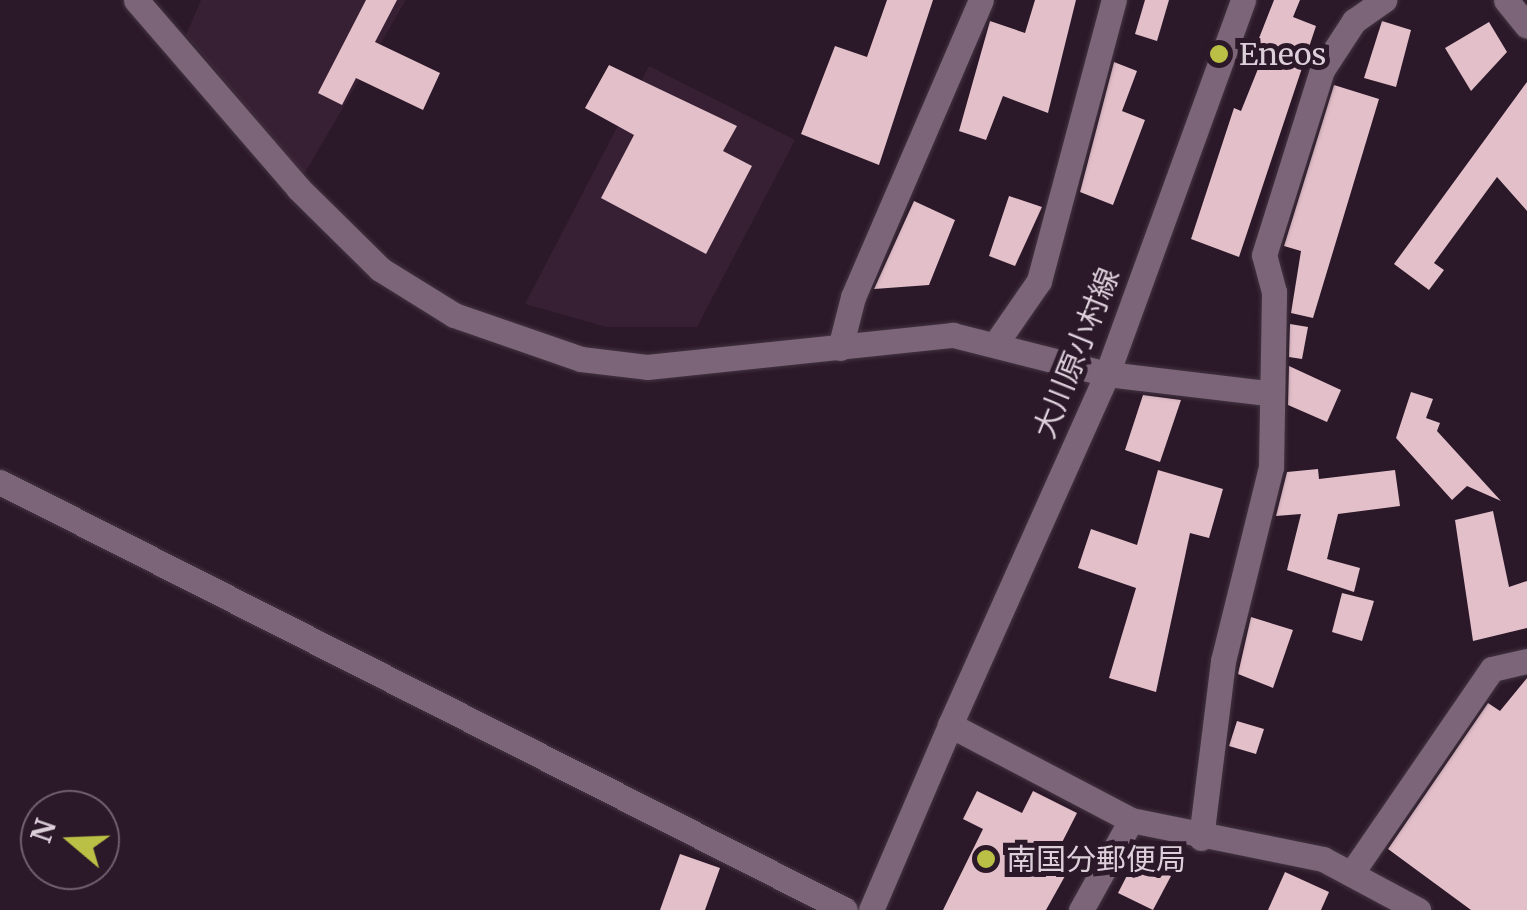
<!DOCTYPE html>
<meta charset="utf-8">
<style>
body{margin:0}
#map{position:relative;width:1527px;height:910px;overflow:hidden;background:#2b1828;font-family:Merriweather,"Noto Sans JP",serif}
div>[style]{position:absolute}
.built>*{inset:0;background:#382034}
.building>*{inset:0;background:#e2bfc9}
.roads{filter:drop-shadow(0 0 2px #433441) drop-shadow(0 0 2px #433441)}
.street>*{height:25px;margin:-12.5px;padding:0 12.5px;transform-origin:12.5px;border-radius:12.5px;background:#7c6578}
.secondary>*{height:25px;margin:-12.5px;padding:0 12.5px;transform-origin:12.5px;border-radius:12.5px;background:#7c6578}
.dots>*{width:28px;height:28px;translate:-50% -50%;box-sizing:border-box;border:5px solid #2b1828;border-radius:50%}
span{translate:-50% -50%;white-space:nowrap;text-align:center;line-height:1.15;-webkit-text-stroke:10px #2b1828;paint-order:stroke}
.poi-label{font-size:30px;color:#dccfda}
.left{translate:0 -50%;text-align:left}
.street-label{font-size:30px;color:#dccfda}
.north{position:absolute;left:20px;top:790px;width:100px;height:100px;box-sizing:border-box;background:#2b1828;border:2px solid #72616f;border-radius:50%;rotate:289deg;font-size:28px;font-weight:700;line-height:40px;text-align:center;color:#dccfda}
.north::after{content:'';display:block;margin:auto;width:35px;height:45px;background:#bac045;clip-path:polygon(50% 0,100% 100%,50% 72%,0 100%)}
</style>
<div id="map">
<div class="built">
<div style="clip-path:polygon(201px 0,406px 0,303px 176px,186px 35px)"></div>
<div style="clip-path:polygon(649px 66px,795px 140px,697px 327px,607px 327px,525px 304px)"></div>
</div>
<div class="building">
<div style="clip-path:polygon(366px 0,397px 0,375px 42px,440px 73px,423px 110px,356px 78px,342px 105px,318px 93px)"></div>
<div style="clip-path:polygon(887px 0,933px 0,879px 165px,801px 134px,835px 46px,867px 57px)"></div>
<div style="clip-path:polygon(1035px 0,1076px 0,1048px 113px,1003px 96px,986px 140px,959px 131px,990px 21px,1025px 33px)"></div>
<div style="clip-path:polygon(1145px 0,1169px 0,1157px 41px,1135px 34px)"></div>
<div style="clip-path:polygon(1274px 0,1300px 0,1293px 17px,1316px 26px,1239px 257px,1191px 239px,1234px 108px,1241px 111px,1264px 54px,1254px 51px)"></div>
<div style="clip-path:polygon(1382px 21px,1411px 30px,1396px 87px,1364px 78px)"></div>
<div style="clip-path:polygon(1489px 22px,1507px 52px,1471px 91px,1445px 48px)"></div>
<div style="clip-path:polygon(1114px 62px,1137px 71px,1122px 111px,1145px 120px,1113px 205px,1080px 192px)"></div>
<div style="clip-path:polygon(609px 65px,737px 126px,723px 151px,752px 166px,706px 254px,601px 198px,634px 135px,585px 108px)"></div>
<div style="clip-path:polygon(1527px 82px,1527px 211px,1497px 177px,1434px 263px,1444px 270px,1429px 290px,1394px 264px)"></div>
<div style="clip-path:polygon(1334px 85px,1379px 99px,1313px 318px,1291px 313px,1301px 251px,1284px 246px)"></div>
<div style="clip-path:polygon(1009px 196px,1042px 207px,1015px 266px,989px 256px)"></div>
<div style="clip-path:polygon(914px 201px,955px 220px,929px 285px,874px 289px)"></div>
<div style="clip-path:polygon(1290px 324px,1308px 327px,1302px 359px,1289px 357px)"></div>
<div style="clip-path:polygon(1289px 366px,1341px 390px,1327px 422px,1288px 405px)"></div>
<div style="clip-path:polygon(1411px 392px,1433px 399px,1426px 418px,1440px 423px,1437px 431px,1501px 501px,1467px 486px,1452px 500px,1396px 438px)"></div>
<div style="clip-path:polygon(1143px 395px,1181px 400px,1160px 462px,1125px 450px)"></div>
<div style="clip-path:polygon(1318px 469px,1319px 479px,1395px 470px,1400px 506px,1338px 514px,1327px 559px,1360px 568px,1354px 592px,1287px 570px,1301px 514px,1276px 516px,1287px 472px)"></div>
<div style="clip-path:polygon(1158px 470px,1223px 489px,1209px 538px,1190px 533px,1156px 692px,1109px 678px,1136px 588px,1078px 568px,1091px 529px,1137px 545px)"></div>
<div style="clip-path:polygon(1493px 511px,1509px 587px,1527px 581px,1527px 628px,1473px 641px,1455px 520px)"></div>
<div style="clip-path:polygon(1342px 593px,1374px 601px,1362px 641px,1332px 632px)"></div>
<div style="clip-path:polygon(1251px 617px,1293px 630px,1273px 688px,1238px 674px)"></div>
<div style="clip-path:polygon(1527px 678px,1527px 910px,1471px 910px,1388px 849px,1488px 703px,1500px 711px)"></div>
<div style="clip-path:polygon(1237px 721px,1264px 729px,1256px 754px,1229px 746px)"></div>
<div style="clip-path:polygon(977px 791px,1022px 813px,1033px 791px,1077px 813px,1049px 868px,1065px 876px,1046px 910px,943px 910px,983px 829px,963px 819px)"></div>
<div style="clip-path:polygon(680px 854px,720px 868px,705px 910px,660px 910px)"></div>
<div style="clip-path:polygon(1136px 858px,1171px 876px,1153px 910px,1118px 893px)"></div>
<div style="clip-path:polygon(1285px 872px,1329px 892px,1321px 910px,1268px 910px)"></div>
</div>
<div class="roads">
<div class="street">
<div style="left:1506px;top:0;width:33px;rotate:51deg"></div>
<div style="left:996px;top:343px;width:75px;rotate:-55.3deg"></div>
<div style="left:1039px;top:281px;width:291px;rotate:-75.1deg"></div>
<div style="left:840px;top:348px;width:53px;rotate:-75.7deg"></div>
<div style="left:853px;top:297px;width:323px;rotate:-66.7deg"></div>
<div style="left:1107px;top:374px;width:160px;rotate:6.8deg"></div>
<div style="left:0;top:482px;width:947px;rotate:26.86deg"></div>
<div style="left:950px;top:725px;width:204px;rotate:27.7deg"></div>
<div style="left:1131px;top:820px;width:196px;rotate:11.5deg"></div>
<div style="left:1323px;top:859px;width:108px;rotate:28.2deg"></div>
<div style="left:1201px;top:838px;width:178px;rotate:-82.9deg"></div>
<div style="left:1223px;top:661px;width:200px;rotate:-76.1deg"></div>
<div style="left:1271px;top:467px;width:175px;rotate:-89deg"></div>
<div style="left:1274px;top:292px;width:38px;rotate:-105deg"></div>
<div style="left:1264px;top:255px;width:194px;rotate:-72.6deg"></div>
<div style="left:1322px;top:70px;width:59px;rotate:-56.9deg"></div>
<div style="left:1354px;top:21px;width:37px;rotate:-35deg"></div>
<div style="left:1353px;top:871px;width:245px;rotate:-55.5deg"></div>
<div style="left:1492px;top:669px;width:36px;rotate:-13deg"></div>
<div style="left:1081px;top:910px;width:103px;rotate:-60.9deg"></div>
</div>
<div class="secondary">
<div style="left:136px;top:0;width:248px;rotate:49.2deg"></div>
<div style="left:298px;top:188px;width:115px;rotate:44.6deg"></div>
<div style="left:380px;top:269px;width:87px;rotate:31.9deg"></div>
<div style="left:454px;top:315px;width:134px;rotate:19.1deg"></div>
<div style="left:581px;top:359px;width:66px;rotate:6.9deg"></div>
<div style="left:647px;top:367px;width:308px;rotate:-6deg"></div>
<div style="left:953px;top:335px;width:159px;rotate:14.2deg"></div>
<div style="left:950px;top:725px;width:385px;rotate:-65.9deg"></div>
<div style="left:1107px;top:374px;width:398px;rotate:-70deg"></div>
<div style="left:871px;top:910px;width:203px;rotate:-66.8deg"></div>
</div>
</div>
<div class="dots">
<div style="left:1219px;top:54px;background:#bac045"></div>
<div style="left:986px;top:859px;background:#bac045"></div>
</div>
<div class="poi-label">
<span class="left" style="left:1239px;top:54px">Eneos</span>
<span class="left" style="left:1006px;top:859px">南国分郵便局</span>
</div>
<div class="street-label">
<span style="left:1076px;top:353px;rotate:-68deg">大川原小村線</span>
</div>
<div class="north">N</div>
</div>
